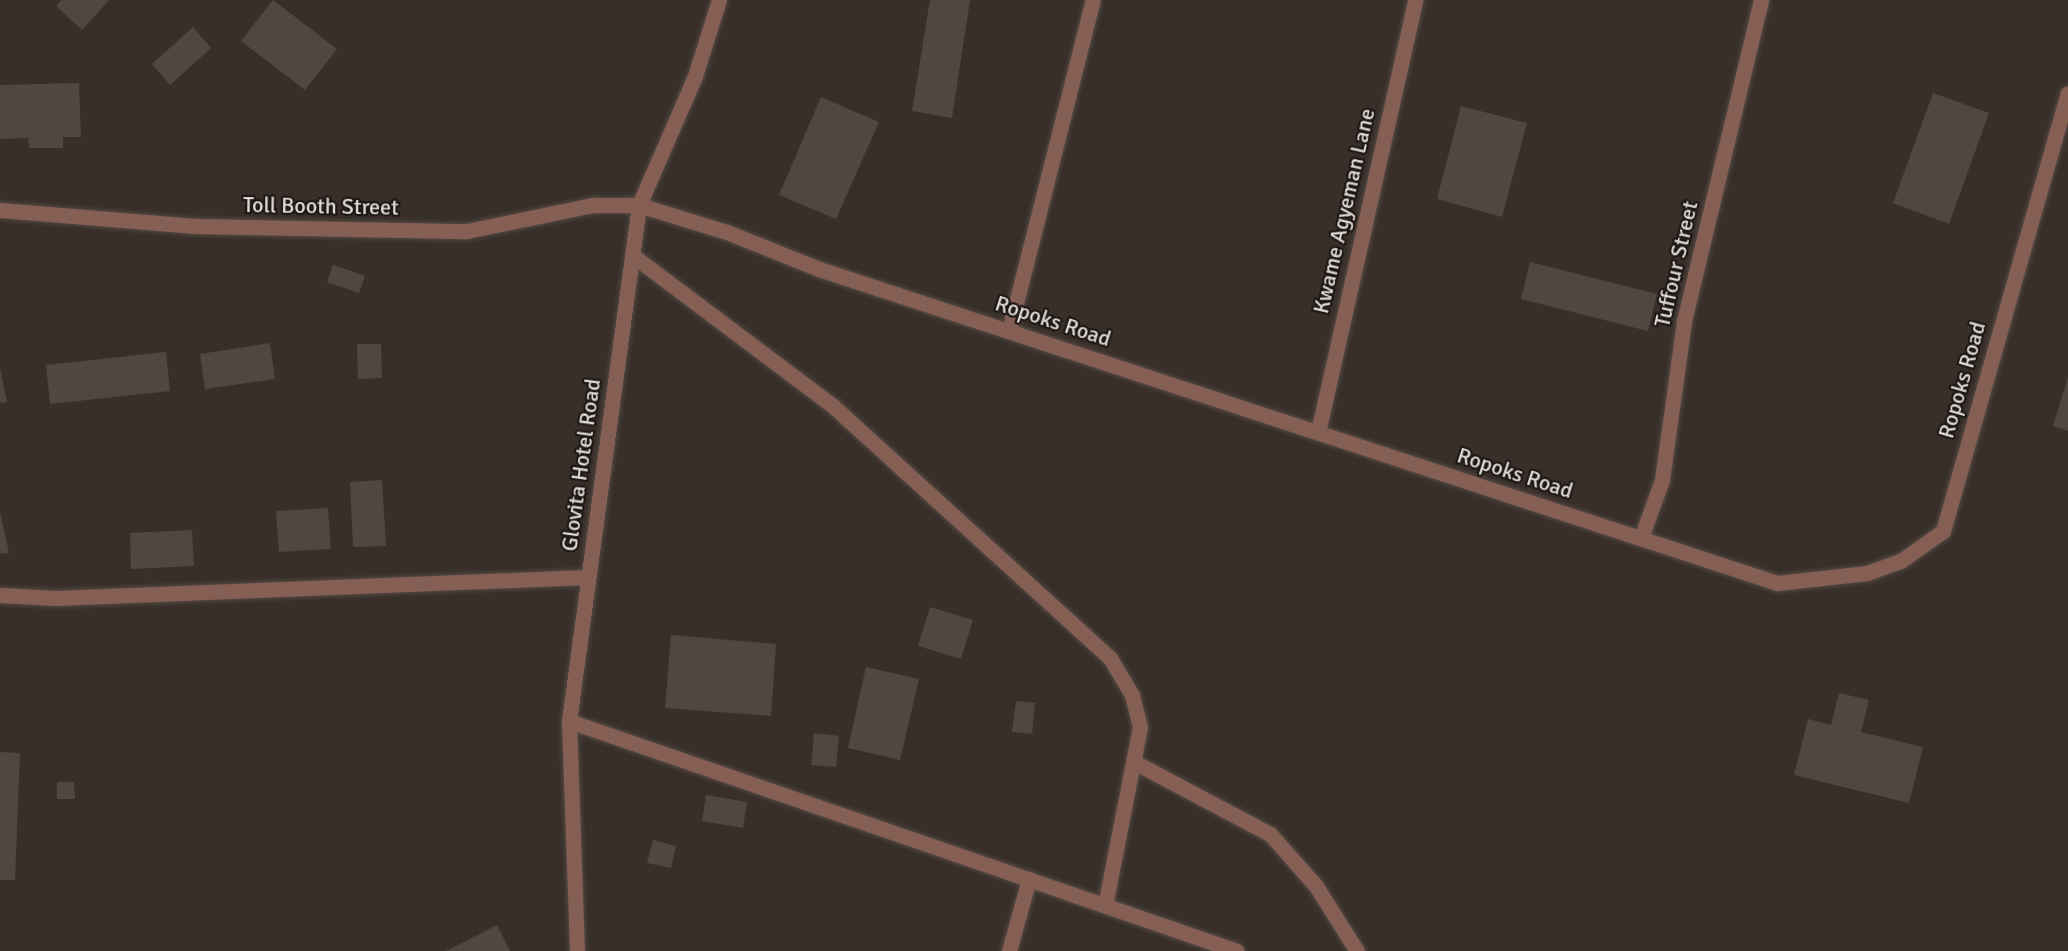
<!DOCTYPE html>
<style>
body{margin:0}
#map{position:relative;width:2068px;height:951px;overflow:hidden;background:#392f29;font-family:Signika,sans-serif}
div>[style]{position:absolute}
.building>*{inset:0;background:#514740}
.roads{filter:drop-shadow(0 0 2px #544a45) drop-shadow(0 0 2px #544a45)}
.minor>*{height:15px;margin:-7.5px;padding:0 7.5px;transform-origin:7.5px;border-radius:7.5px;background:#865f54}
span{translate:-50% -50%;white-space:nowrap;text-align:center;line-height:1.15;-webkit-text-stroke:4.5px #1d1816;paint-order:stroke}
.street-label{font-size:22px;color:#e1dad6}
</style>
<div id="map">
<div class="building">
<div style="clip-path:polygon(61px 0,109px 0,82px 30px,56px 6px)"></div>
<div style="clip-path:polygon(273px 0,337px 49px,305px 90px,241px 41px)"></div>
<div style="clip-path:polygon(930px 0,970px 0,952px 118px,912px 111px)"></div>
<div style="clip-path:polygon(193px 27px,211px 48px,170px 85px,152px 64px)"></div>
<div style="clip-path:polygon(79px 83px,81px 137px,63px 137px,63px 148px,29px 148px,28px 138px,0 139px,0 85px)"></div>
<div style="clip-path:polygon(1933px 93px,1989px 113px,1949px 224px,1893px 203px)"></div>
<div style="clip-path:polygon(821px 97px,879px 122px,836px 219px,779px 195px)"></div>
<div style="clip-path:polygon(1461px 106px,1527px 123px,1502px 217px,1437px 199px)"></div>
<div style="clip-path:polygon(1530px 262px,1657px 294px,1648px 331px,1521px 299px)"></div>
<div style="clip-path:polygon(333px 265px,365px 276px,359px 293px,327px 282px)"></div>
<div style="clip-path:polygon(270px 343px,275px 379px,205px 389px,200px 354px)"></div>
<div style="clip-path:polygon(357px 344px,381px 344px,382px 378px,358px 379px)"></div>
<div style="clip-path:polygon(166px 352px,170px 391px,50px 404px,46px 365px)"></div>
<div style="clip-path:polygon(0 367px,7px 402px,0 403px)"></div>
<div style="clip-path:polygon(2068px 377px,2068px 431px,2053px 426px)"></div>
<div style="clip-path:polygon(382px 480px,386px 546px,353px 547px,350px 482px)"></div>
<div style="clip-path:polygon(328px 508px,331px 549px,279px 552px,276px 511px)"></div>
<div style="clip-path:polygon(0 511px,9px 553px,0 554px)"></div>
<div style="clip-path:polygon(192px 530px,194px 566px,131px 569px,130px 533px)"></div>
<div style="clip-path:polygon(930px 607px,973px 620px,961px 659px,918px 646px)"></div>
<div style="clip-path:polygon(671px 635px,776px 644px,771px 716px,665px 708px)"></div>
<div style="clip-path:polygon(866px 667px,919px 679px,900px 760px,848px 748px)"></div>
<div style="clip-path:polygon(1839px 693px,1869px 700px,1861px 732px,1923px 747px,1909px 803px,1794px 775px,1808px 719px,1831px 725px)"></div>
<div style="clip-path:polygon(1016px 701px,1035px 703px,1032px 734px,1012px 732px)"></div>
<div style="clip-path:polygon(814px 733px,839px 736px,836px 767px,811px 765px)"></div>
<div style="clip-path:polygon(0 752px,20px 753px,15px 880px,0 880px)"></div>
<div style="clip-path:polygon(57px 782px,74px 782px,75px 799px,57px 799px)"></div>
<div style="clip-path:polygon(706px 795px,747px 802px,743px 828px,702px 821px)"></div>
<div style="clip-path:polygon(653px 840px,676px 846px,671px 868px,647px 863px)"></div>
<div style="clip-path:polygon(497px 925px,510px 951px,446px 951px)"></div>
</div>
<div class="roads">
<div class="minor">
<div style="left:0;top:210px;width:196px;rotate:4.7deg"></div>
<div style="left:195px;top:226px;width:272px;rotate:1.1deg"></div>
<div style="left:467px;top:231px;width:129px;rotate:-11.7deg"></div>
<div style="left:593px;top:205px;width:46px"></div>
<div style="left:639px;top:205px;width:92px;rotate:17.1deg"></div>
<div style="left:727px;top:232px;width:99px;rotate:21.9deg"></div>
<div style="left:819px;top:269px;width:1008px;rotate:18.15deg"></div>
<div style="left:1777px;top:583px;width:91px;rotate:-6.3deg"></div>
<div style="left:1867px;top:573px;width:37px;rotate:-20deg"></div>
<div style="left:1902px;top:560px;width:50px;rotate:-35.3deg"></div>
<div style="left:1943px;top:531px;width:455px;rotate:-74.1deg"></div>
<div style="left:632px;top:255px;width:251px;rotate:36.9deg"></div>
<div style="left:833px;top:406px;width:374px;rotate:42.3deg"></div>
<div style="left:1110px;top:658px;width:43px;rotate:59.3deg"></div>
<div style="left:1132px;top:695px;width:33px;rotate:76deg"></div>
<div style="left:1140px;top:727px;width:182px;rotate:101.1deg"></div>
<div style="left:1009px;top:331px;width:341px;rotate:-75.8deg"></div>
<div style="left:1318px;top:432px;width:443px;rotate:-77.3deg"></div>
<div style="left:1641px;top:538px;width:62px;rotate:-70.1deg"></div>
<div style="left:1662px;top:480px;width:161px;rotate:-82.1deg"></div>
<div style="left:1684px;top:321px;width:330px;rotate:-76.5deg"></div>
<div style="left:0;top:595px;width:56px;rotate:3.1deg"></div>
<div style="left:56px;top:598px;width:532px;rotate:-2.26deg"></div>
<div style="left:569px;top:721px;width:706px;rotate:19deg"></div>
<div style="left:1134px;top:762px;width:154px;rotate:27.9deg"></div>
<div style="left:1270px;top:834px;width:69px;rotate:48.5deg"></div>
<div style="left:1316px;top:886px;width:77px;rotate:57.8deg"></div>
<div style="left:577px;top:951px;width:230px;rotate:-92deg"></div>
<div style="left:569px;top:721px;width:521px;rotate:-82.27deg"></div>
<div style="left:639px;top:205px;width:141px;rotate:-66.5deg"></div>
<div style="left:695px;top:76px;width:80px;rotate:-72.5deg"></div>
<div style="left:1009px;top:951px;width:75px;rotate:-74.5deg"></div>
</div>
</div>
<div class="street-label">
<span style="left:321px;top:206px;rotate:1deg">Toll Booth Street</span>
<span style="left:1344px;top:211px;rotate:-77deg">Kwame Agyeman Lane</span>
<span style="left:1676px;top:264px;rotate:-77deg">Tuffour Street</span>
<span style="left:1053px;top:321px;rotate:18deg">Ropoks Road</span>
<span style="left:1962px;top:380px;rotate:-74deg">Ropoks Road</span>
<span style="left:581px;top:465px;rotate:-82deg">Glovita Hotel Road</span>
<span style="left:1515px;top:473px;rotate:18deg">Ropoks Road</span>
</div>
</div>
